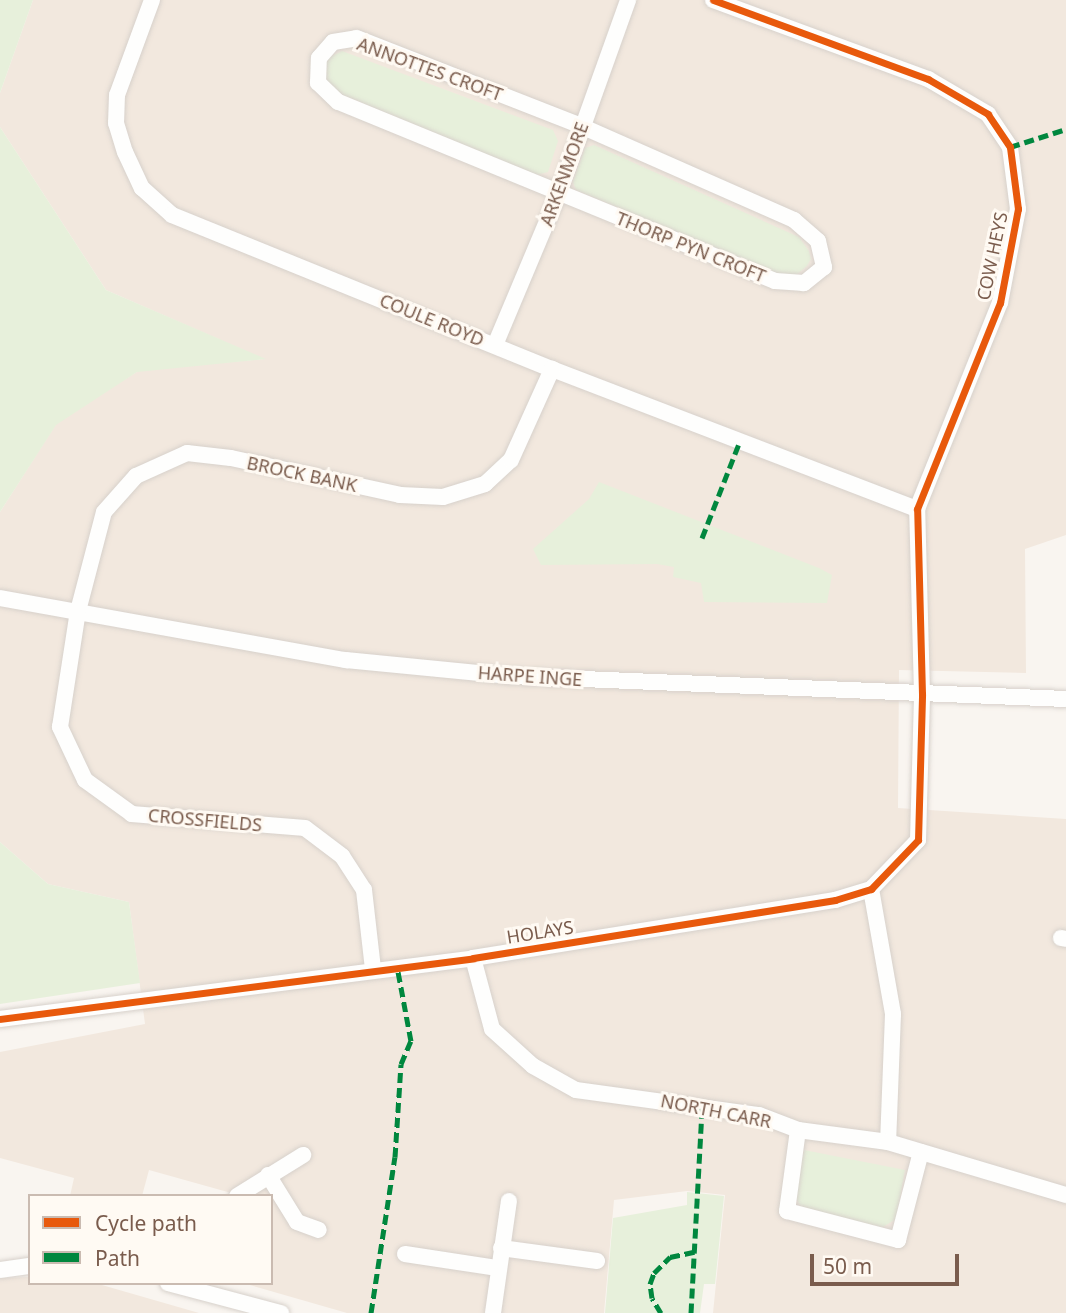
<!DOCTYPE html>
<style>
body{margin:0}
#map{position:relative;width:1066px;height:1313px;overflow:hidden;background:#f9f5f0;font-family:"Noto Sans",sans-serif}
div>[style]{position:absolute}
.residential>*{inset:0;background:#f2e8de}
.green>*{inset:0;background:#e7f0db}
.roads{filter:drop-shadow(0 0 2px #d7d1cb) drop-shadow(0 0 2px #d7d1cb)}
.minor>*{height:16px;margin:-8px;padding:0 8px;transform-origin:8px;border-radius:8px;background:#fefefd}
.quiet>*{height:5px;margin-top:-2.5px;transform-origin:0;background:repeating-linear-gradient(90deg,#00873e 0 10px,transparent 0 15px)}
.cycleway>*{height:7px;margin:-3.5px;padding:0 3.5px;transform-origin:3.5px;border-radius:3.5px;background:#e8590c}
span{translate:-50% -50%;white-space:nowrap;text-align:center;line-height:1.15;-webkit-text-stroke:6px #fffaf3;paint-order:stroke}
.street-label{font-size:18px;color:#7a5c4d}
.legend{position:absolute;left:28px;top:1194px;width:245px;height:91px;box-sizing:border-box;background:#fffaf3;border:2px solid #cabbb1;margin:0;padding:9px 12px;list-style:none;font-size:21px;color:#7a5c4d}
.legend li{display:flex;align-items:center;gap:14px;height:35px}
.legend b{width:35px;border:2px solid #cabbb1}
.scale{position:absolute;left:810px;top:1254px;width:149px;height:32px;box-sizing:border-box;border:4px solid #7a5c4d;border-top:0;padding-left:9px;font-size:21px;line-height:24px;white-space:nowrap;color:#7a5c4d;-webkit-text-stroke:5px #fffaf3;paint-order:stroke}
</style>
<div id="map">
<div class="residential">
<div style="clip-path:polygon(33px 0,1066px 0,1066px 535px,1025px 549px,1026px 673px,899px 670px,898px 808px,1066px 819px,1066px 1313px,713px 1313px,725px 1195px,687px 1191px,614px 1200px,604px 1313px,347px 1313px,243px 1283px,271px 1283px,271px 1196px,242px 1196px,149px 1170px,142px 1196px,70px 1196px,74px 1178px,0 1158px,0 1052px,145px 1024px,129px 902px,48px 884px,0 842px,0 512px,58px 421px,140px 370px,264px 359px,106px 290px,0 127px,0 93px)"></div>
<div style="clip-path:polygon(30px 1277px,30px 1283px,95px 1283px,199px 1313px,0 1313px,0 1278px)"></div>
</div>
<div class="green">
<div style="clip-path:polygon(0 0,33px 0,0 93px)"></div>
<div style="clip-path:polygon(342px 51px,553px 130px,558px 141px,548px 172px,536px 175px,336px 92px,325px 82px,326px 59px)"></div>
<div style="clip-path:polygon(0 127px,106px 290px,266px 359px,137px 372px,56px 425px,0 512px)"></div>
<div style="clip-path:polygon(594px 145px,799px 237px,809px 251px,811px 259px,807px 266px,795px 276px,781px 275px,576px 190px,573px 182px,585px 148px)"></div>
<div style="clip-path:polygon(599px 482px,819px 568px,832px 575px,827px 603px,704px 602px,701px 583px,673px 577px,674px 567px,657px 564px,541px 565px,533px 549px,589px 499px)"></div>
<div style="clip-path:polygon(0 842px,48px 884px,129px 902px,140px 983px,0 1004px)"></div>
<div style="clip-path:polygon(804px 1150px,905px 1170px,896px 1219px,883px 1227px,803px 1210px,795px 1197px)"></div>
<div style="clip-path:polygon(687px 1192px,724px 1196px,715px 1284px,704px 1284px,700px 1313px,605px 1313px,613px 1218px,687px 1205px)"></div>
</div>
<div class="roads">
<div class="minor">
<div style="left:152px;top:0;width:101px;rotate:110.2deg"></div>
<div style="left:117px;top:95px;width:28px;rotate:92deg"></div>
<div style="left:116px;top:123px;width:30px;rotate:73deg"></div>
<div style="left:125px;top:152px;width:40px;rotate:65deg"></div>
<div style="left:142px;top:188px;width:40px;rotate:42deg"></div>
<div style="left:172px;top:215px;width:410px;rotate:22.1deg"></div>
<div style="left:552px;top:369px;width:391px;rotate:21deg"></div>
<div style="left:357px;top:38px;width:241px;rotate:21.4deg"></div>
<div style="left:581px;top:126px;width:233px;rotate:23.8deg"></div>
<div style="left:794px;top:220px;width:32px;rotate:41deg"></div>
<div style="left:818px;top:241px;width:27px;rotate:77deg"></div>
<div style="left:824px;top:267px;width:26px;rotate:141deg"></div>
<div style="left:804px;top:283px;width:29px;rotate:-176deg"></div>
<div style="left:775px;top:281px;width:472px;rotate:-157.7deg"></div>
<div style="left:338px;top:102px;width:28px;rotate:-136deg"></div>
<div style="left:318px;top:83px;width:25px;rotate:-88deg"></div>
<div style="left:319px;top:58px;width:21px;rotate:-49deg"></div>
<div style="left:333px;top:42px;width:24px;rotate:-9deg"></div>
<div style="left:495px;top:345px;width:165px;rotate:-67.2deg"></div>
<div style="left:559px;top:193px;width:205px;rotate:-70.3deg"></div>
<div style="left:0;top:598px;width:352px;rotate:10.2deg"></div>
<div style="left:346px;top:660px;width:165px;rotate:5.6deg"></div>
<div style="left:510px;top:676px;width:556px;rotate:2.37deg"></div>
<div style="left:871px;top:889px;width:127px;rotate:80deg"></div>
<div style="left:893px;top:1014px;width:128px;rotate:92.2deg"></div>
<div style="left:1061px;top:938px;width:5px;rotate:11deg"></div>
<div style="left:473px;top:958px;width:73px;rotate:75deg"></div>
<div style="left:492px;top:1029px;width:55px;rotate:42.1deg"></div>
<div style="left:533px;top:1066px;width:49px;rotate:29.2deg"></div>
<div style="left:576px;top:1090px;width:185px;rotate:7.8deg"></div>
<div style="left:759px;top:1115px;width:42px;rotate:21deg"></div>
<div style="left:798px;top:1130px;width:91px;rotate:7.6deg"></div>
<div style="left:888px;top:1142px;width:186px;rotate:16.6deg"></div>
<div style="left:373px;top:969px;width:80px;rotate:-96.5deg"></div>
<div style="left:364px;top:890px;width:40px;rotate:-122.9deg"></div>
<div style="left:342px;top:856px;width:46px;rotate:-142.9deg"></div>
<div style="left:305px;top:828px;width:174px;rotate:-175.4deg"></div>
<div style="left:132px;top:814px;width:58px;rotate:-144.1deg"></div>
<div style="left:85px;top:780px;width:59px;rotate:-115.3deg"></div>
<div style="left:60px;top:727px;width:117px;rotate:-81.2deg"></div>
<div style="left:78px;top:611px;width:102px;rotate:-75.3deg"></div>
<div style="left:104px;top:512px;width:48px;rotate:-48.4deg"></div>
<div style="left:136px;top:476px;width:56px;rotate:-24.3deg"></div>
<div style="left:187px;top:453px;width:44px;rotate:6.5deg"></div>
<div style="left:231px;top:458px;width:173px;rotate:12.3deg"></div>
<div style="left:400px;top:495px;width:43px;rotate:2.7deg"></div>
<div style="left:443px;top:497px;width:44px;rotate:-17.2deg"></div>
<div style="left:485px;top:484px;width:35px;rotate:-43deg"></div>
<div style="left:511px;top:460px;width:100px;rotate:-65.7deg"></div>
<div style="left:0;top:1019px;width:477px;rotate:-7.3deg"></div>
<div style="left:473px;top:958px;width:367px;rotate:-9.1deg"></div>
<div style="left:835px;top:900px;width:38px;rotate:-17deg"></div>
<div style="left:871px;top:889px;width:68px;rotate:-46.2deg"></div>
<div style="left:918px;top:840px;width:146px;rotate:-88.4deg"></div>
<div style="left:922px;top:694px;width:185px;rotate:-91.5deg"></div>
<div style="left:917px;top:509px;width:222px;rotate:-68.1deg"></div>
<div style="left:1000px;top:303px;width:96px;rotate:-79.2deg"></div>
<div style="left:1018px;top:209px;width:63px;rotate:-97.4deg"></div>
<div style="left:1010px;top:147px;width:40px;rotate:-124deg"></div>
<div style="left:988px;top:114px;width:69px;rotate:-149.7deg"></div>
<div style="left:928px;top:79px;width:229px;rotate:-159.8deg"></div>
<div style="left:798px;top:1130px;width:82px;rotate:97.7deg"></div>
<div style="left:787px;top:1211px;width:115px;rotate:14.6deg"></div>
<div style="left:898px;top:1240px;width:91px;rotate:-75.4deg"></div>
<div style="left:268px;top:1175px;width:55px;rotate:58.3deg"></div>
<div style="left:297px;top:1222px;width:23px;rotate:20deg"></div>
<div style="left:237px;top:1196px;width:78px;rotate:-31.8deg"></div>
<div style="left:501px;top:1248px;width:97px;rotate:7.7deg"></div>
<div style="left:405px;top:1254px;width:94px;rotate:8.6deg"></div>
<div style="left:0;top:1270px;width:30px;rotate:-8deg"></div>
<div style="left:168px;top:1283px;width:117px;rotate:14.9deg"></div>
<div style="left:493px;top:1313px;width:113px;rotate:-81.9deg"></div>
</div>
</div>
<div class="quiet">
<div style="left:1010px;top:147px;width:59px;rotate:-17.8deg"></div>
<div style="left:702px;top:538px;width:104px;rotate:-68.6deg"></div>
<div style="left:371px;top:1313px;width:158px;rotate:-81.3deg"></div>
<div style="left:395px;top:1157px;width:93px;rotate:-86.3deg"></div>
<div style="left:401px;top:1064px;width:25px;rotate:-67deg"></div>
<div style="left:411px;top:1041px;width:76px;rotate:-100.6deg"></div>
<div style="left:661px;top:1313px;width:17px;rotate:-121deg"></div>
<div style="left:652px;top:1298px;width:14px;rotate:-98deg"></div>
<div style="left:650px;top:1284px;width:12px;rotate:-70deg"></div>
<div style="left:654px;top:1273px;width:23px;rotate:-45deg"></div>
<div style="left:670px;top:1257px;width:25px;rotate:-12deg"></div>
<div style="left:691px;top:1313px;width:206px;rotate:-86.9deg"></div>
</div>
<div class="cycleway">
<div style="left:0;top:1019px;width:477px;rotate:-7.3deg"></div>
<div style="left:473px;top:958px;width:367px;rotate:-9.1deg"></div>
<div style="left:835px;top:900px;width:38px;rotate:-17deg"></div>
<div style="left:871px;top:889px;width:68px;rotate:-46.2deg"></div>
<div style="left:918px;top:840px;width:146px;rotate:-88.4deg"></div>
<div style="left:922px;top:694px;width:185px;rotate:-91.5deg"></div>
<div style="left:917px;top:509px;width:222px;rotate:-68.1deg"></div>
<div style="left:1000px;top:303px;width:96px;rotate:-79.2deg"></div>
<div style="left:1018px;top:209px;width:63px;rotate:-97.4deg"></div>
<div style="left:1010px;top:147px;width:40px;rotate:-124deg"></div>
<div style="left:988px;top:114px;width:69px;rotate:-149.7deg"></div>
<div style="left:928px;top:79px;width:229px;rotate:-159.8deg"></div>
</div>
<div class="street-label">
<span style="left:430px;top:69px;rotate:20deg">ANNOTTES CROFT</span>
<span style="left:564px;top:174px;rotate:-70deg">ARKENMORE</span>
<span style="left:691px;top:247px;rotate:22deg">THORP PYN CROFT</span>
<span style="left:992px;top:256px;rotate:-78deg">COW HEYS</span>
<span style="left:432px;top:320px;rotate:22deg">COULE ROYD</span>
<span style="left:302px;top:474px;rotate:12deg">BROCK BANK</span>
<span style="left:530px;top:676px;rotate:4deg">HARPE INGE</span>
<span style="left:205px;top:820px;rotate:5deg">CROSSFIELDS</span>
<span style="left:540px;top:932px;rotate:-9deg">HOLAYS</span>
<span style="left:716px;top:1111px;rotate:11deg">NORTH CARR</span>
</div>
<ul class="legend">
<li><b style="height:9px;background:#e8590c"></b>Cycle path</li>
<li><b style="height:9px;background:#00873e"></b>Path</li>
</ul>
<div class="scale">50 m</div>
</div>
